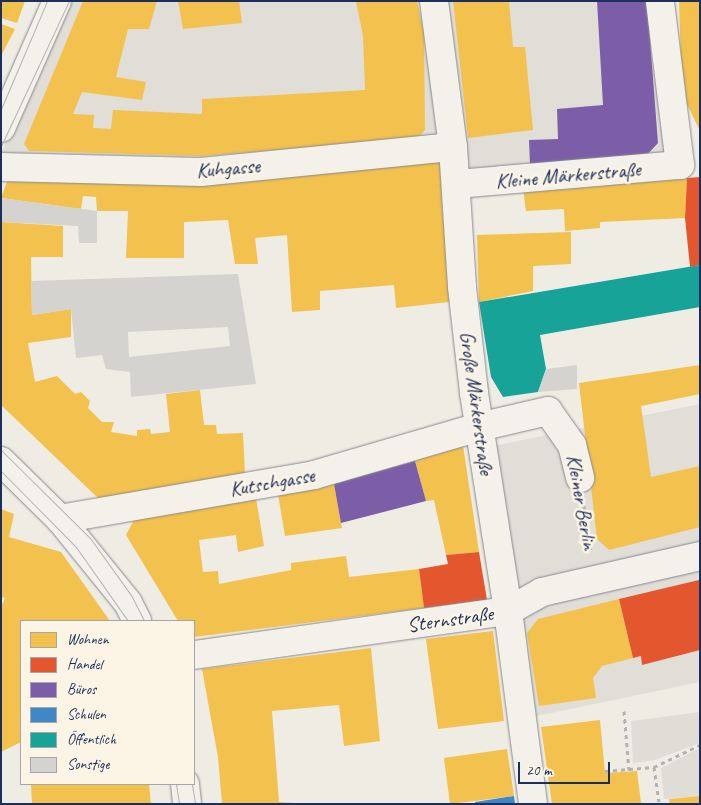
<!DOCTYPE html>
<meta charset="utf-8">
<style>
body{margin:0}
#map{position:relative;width:701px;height:805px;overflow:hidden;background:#efece4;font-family:Caveat,sans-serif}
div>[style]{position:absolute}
.built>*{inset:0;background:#e0ded7}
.green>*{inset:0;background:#e0ddd7}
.homes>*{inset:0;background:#f2c14e}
.shops>*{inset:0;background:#e4572e}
.offices>*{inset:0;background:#7b5ea7}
.schools>*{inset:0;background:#3f88c5}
.public>*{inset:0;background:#17a398}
.building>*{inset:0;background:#d5d3d0}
.path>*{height:3px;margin-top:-1.5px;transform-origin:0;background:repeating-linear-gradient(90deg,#b1b2b4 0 4px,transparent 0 8px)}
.roads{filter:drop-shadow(0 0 1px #86898e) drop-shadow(0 0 1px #86898e)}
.minor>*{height:28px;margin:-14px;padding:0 14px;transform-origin:14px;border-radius:14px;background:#f4f1eb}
.tram>*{height:1px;margin:-0.5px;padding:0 0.5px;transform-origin:0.5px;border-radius:0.5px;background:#b1b2b4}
span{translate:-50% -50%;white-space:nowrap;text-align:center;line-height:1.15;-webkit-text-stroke:5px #fcf5e5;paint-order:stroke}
.street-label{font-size:21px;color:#1b2f5e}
.frame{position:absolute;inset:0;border:2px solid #1b2f5e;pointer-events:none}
.legend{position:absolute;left:20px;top:620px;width:175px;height:165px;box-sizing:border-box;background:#fcf5e5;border:1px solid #a2a6af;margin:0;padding:6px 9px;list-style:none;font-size:15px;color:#1b2f5e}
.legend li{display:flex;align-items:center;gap:10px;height:25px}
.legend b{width:25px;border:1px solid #a2a6af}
.scale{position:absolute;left:518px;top:762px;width:92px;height:22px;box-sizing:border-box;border:2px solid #1b2f5e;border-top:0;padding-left:6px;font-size:15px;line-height:18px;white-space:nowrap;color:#1b2f5e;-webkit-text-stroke:4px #fcf5e5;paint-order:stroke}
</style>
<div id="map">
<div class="built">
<div style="clip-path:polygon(72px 1px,659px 1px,680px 165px,457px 184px,454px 147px,340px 158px,1px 165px,1px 153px)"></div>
<div style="clip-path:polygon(700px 404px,700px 682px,527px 718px,493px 446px)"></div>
</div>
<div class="green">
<div style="clip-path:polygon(700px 712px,700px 743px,655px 760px,633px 763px,631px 721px)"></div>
<div style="clip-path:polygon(700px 748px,700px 796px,664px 799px,661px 768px)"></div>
</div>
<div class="homes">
<div style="clip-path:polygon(1px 1px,25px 1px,17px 23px,1px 18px)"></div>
<div style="clip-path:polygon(83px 1px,157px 1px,149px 29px,128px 29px,116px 77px,146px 82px,142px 100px,82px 92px,73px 114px,94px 115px,93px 128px,111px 129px,113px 110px,202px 114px,202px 99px,365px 90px,363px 36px,356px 1px,417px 1px,424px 34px,425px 130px,417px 139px,201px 156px,29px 151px,24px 144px)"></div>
<div style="clip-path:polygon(178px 1px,239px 1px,242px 23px,183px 29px)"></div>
<div style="clip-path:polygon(453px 1px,509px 1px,513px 47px,525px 47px,533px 130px,468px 138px)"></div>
<div style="clip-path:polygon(679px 1px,700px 1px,700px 131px,682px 94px)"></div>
<div style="clip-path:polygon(1px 24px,15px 29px,1px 56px)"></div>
<div style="clip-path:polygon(440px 162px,449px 302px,396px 308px,394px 285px,320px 291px,320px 310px,292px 312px,287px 235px,255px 238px,258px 264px,235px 264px,228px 220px,184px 222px,184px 258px,126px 258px,128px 211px,97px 211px,96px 197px,83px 196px,81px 209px,1px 198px,9px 176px)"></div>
<div style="clip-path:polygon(687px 178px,685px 218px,600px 222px,600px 228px,565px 231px,564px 209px,526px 211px,523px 188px)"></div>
<div style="clip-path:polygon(1px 222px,63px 226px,63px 257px,31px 257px,32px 315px,71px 309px,71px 337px,28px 343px,35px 382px,57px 376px,75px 394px,81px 392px,90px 401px,88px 408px,102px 422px,114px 422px,111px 432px,137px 436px,137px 430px,150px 429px,151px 434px,170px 432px,166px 394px,200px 390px,204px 425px,216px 425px,217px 434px,243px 433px,245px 475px,98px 498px,1px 405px)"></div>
<div style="clip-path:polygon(571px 232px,571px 264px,533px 266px,533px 291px,479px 302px,477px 235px)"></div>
<div style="clip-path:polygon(700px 365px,700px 394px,641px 406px,651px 477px,700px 466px,700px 527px,609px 550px,597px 539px,579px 383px)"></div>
<div style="clip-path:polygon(463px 445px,479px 552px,446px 555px,434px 500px,426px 501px,415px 461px)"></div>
<div style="clip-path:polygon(334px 484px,342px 528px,285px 536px,278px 494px)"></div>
<div style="clip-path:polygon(256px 498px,264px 546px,238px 552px,236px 535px,199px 540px,203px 572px,218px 571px,219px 584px,291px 570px,291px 563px,346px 556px,349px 577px,419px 569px,424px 608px,194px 637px,194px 621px,178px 621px,126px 535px,136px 516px)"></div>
<div style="clip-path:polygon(1px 509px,14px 514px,9px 537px,61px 552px,110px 621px,21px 621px,21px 742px,1px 752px,1px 607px,5px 598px,1px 597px)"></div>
<div style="clip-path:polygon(619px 599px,633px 658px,602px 666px,593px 678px,596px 698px,539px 706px,527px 633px,538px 619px)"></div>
<div style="clip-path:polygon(493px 631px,504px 721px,438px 729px,426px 639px)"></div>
<div style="clip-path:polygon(371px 648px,380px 741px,344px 746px,339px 705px,272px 711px,279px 802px,311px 804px,222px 804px,218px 757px,202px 669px)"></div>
<div style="clip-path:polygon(600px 720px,605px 773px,637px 771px,641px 803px,552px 804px,541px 727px)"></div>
<div style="clip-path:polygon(507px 749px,514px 796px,450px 804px,444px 758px)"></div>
<div style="clip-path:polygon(31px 784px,149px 784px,151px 804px,32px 804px)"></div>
<div style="clip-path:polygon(700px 796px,700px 804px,670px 804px,669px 799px)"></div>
</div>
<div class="shops">
<div style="clip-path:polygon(700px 177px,700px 265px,690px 267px,685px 218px,687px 178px)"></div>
<div style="clip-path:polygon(479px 552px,487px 600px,424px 608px,419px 569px,448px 564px,446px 555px)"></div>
<div style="clip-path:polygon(699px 580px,700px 650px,642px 665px,641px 656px,633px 658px,619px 599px)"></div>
</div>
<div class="offices">
<div style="clip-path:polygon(597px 1px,647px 1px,658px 143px,644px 158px,530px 164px,529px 140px,558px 139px,557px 109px,603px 105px)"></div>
<div style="clip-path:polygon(415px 461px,426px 501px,341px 523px,334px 484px)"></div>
</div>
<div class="schools">
<div style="clip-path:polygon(514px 796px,515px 804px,475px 804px,475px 802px)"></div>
</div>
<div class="public">
<div style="clip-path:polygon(700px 265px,700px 307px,540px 335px,546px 369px,538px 392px,503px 397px,491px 377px,479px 302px)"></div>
</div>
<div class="building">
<div style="clip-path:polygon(1px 198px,97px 211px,97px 243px,79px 243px,78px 226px,1px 222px)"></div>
<div style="clip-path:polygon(evenodd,238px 274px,256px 384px,131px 397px,130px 372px,106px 369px,102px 355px,76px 358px,71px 309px,32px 315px,31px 281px,238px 274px,228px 327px,230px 346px,129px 357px,128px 332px,228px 327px)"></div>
<div style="clip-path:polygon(577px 365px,577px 389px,538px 392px,546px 369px)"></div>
</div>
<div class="path">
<div style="left:584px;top:506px;width:47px;rotate:81.3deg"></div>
<div style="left:624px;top:711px;width:59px;rotate:85.2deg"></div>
<div style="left:654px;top:767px;width:51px;rotate:-25.6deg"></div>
<div style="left:605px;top:771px;width:49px;rotate:-4.7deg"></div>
<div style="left:654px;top:767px;width:35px;rotate:82deg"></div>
</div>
<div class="roads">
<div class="minor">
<div style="left:434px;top:1px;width:147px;rotate:82.6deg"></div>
<div style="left:453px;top:147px;width:140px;rotate:86.3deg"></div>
<div style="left:462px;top:287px;width:107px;rotate:83.5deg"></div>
<div style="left:474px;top:393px;width:221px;rotate:81.1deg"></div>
<div style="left:508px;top:611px;width:195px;rotate:82.6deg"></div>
<div style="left:1px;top:128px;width:139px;rotate:-66.2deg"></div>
<div style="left:1px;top:167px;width:200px;rotate:1.4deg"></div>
<div style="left:201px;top:172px;width:253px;rotate:-5.7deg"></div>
<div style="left:457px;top:184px;width:224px;rotate:-4.9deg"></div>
<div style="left:680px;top:165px;width:165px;rotate:-97deg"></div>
<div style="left:1px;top:461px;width:83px;rotate:44.5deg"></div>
<div style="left:60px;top:519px;width:108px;rotate:51deg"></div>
<div style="left:128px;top:603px;width:20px;rotate:63deg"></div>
<div style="left:60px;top:519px;width:258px;rotate:-9.8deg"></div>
<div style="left:314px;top:475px;width:172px;rotate:-16.2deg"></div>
<div style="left:479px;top:427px;width:71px;rotate:-13.1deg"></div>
<div style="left:548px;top:411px;width:42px;rotate:54.8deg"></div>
<div style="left:572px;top:445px;width:34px;rotate:76deg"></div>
<div style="left:194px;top:655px;width:317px;rotate:-8deg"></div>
<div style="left:508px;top:611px;width:39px;rotate:-29deg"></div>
<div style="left:542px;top:592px;width:162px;rotate:-12.8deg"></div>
<div style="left:185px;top:784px;width:20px;rotate:84deg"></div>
</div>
</div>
<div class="tram">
<div style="left:1px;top:109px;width:117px;rotate:-66.9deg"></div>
<div style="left:1px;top:146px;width:160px;rotate:-64.9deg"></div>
<div style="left:1px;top:450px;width:125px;rotate:44.7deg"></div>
<div style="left:90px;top:538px;width:70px;rotate:54.3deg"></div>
<div style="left:131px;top:595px;width:29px;rotate:63deg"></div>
<div style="left:1px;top:471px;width:107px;rotate:45.4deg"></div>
<div style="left:76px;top:547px;width:90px;rotate:54.9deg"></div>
<div style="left:176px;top:784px;width:20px;rotate:81deg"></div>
<div style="left:192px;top:784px;width:20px;rotate:81deg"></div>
</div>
<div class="street-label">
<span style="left:228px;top:168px;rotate:-5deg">Kuhgasse</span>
<span style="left:568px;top:175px;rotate:-5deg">Kleine Märkerstraße</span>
<span style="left:477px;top:403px;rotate:82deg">Große Märkerstraße</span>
<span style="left:272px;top:482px;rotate:-10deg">Kutschgasse</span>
<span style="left:582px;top:502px;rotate:80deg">Kleiner Berlin</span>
<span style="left:450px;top:619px;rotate:-8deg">Sternstraße</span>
</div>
<div class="frame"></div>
<ul class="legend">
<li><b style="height:14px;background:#f2c14e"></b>Wohnen</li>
<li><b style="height:14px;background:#e4572e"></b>Handel</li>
<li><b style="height:14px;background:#7b5ea7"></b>Büros</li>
<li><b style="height:14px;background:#3f88c5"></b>Schulen</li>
<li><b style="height:14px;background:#17a398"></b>Öffentlich</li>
<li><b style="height:14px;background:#d5d3d0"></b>Sonstige</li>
</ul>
<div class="scale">20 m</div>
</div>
